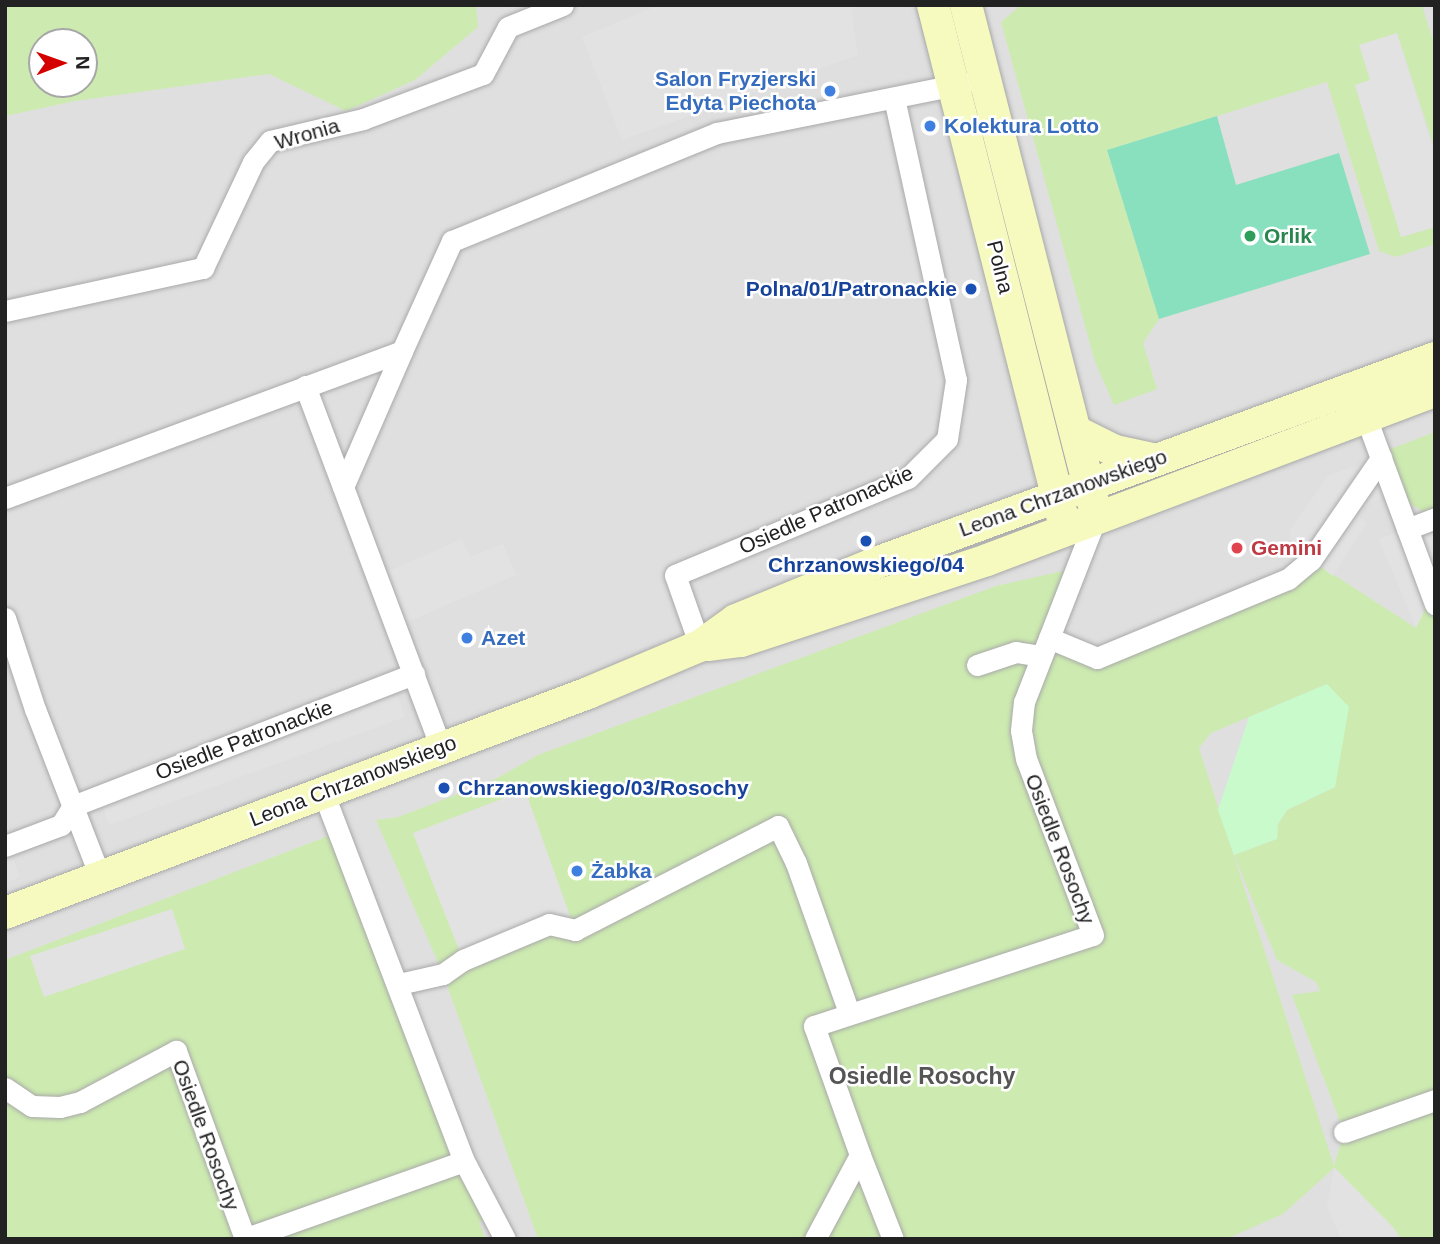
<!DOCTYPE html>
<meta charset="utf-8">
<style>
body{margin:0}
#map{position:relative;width:1440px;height:1244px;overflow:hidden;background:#f2efe9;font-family:Helvetica,sans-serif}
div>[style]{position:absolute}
.residential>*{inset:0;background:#e0dfdf}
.grass>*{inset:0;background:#cdebb0}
.park>*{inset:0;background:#c8facc}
.pitch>*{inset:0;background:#88e0be}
.parking>*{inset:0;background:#e2e2e2}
.roads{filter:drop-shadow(0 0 2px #a9a9a9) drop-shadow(0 0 2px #a9a9a9)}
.street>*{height:21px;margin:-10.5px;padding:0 10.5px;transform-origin:10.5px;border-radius:10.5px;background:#fff}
.secondary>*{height:32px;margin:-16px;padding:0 16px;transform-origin:16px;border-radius:16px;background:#f7fabf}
.dots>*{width:19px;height:19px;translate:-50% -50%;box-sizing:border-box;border:4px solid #fff;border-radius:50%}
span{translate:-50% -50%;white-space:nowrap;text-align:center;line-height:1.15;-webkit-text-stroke:5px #fff;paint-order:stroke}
.shop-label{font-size:21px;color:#366cbe;font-weight:700}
.right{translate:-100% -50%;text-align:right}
.left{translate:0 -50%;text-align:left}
.street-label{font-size:21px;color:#222}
.leisure-label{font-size:21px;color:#27864d;font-weight:700}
.transit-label{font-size:21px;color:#164399;font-weight:700}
.health-label{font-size:21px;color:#be3a42;font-weight:700}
.neighbourhood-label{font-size:23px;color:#555;font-weight:700}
.frame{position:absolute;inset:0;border:7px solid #222;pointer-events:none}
.north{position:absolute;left:28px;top:28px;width:70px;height:70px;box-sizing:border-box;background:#fff;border:2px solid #a7a7a7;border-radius:50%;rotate:89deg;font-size:19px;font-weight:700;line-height:28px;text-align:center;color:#222}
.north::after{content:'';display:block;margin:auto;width:24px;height:32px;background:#d40000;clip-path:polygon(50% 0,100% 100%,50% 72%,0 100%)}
</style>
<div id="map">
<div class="residential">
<div style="clip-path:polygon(evenodd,173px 5px,1435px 5px,1435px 1239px,5px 1239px,5px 30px,173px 5px,42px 42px,84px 42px,84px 84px,42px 84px,42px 42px)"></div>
</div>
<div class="grass">
<div style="clip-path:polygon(evenodd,5px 5px,476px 5px,478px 27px,415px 80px,346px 111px,269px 74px,75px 101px,5px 116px,5px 5px,84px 42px,84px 84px,42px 84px,42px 42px,84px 42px)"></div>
<div style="clip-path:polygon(1021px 5px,1422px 5px,1435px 47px,1435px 150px,1397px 33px,1370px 80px,1355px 85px,1401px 237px,1435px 227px,1435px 244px,1396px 257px,1379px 251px,1327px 82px,1107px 150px,1159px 319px,1143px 343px,1157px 389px,1114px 405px,1095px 362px,1001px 22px)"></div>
<div style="clip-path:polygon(1435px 432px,1435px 511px,1424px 512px,1409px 503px,1388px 450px)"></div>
<div style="clip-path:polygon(evenodd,1311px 560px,1416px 628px,1431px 595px,1435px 604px,1435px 1239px,1401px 1239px,1334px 1168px,1283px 1214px,1226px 1239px,538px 1239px,443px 974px,376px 820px,398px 817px,490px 782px,538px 755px,996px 586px,1072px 569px,1049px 638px,1082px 653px,1311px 560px,1327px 684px,1335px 787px,1287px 810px,1278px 824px,1277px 839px,1234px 855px,1277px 960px,1316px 982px,1320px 991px,1292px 995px,1344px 1132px,1334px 1166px,1199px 748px,1211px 733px,1327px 684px)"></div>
<div style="clip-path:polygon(336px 833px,493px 1217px,479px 1222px,485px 1239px,5px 1239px,5px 960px)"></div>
</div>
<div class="park">
<div style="clip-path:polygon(1327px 684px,1349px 707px,1335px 787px,1287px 810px,1278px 824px,1277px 839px,1234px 855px,1218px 810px,1249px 717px)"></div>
</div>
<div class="pitch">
<div style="clip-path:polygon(1217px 116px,1236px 185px,1339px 153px,1370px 254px,1159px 319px,1107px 150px)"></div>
</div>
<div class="parking">
<div style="clip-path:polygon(659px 5px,860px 5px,851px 10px,858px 55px,622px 140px,582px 37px)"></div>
<div style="clip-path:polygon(1397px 33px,1435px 156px,1435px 227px,1401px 237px,1355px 85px,1370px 80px,1359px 45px)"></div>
<div style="clip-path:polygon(1381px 458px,1393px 492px,1370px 503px,1358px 516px,1367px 523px,1333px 576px,1312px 560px,1304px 568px,1289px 531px,1329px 475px)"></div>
<div style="clip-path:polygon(1435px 518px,1435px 604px,1431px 596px,1416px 628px,1379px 539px)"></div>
<div style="clip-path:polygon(462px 539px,470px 557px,503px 544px,516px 575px,405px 623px,384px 573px)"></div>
<div style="clip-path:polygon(392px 682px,405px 717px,109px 825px,97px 790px)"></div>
<div style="clip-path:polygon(525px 790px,575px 930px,463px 960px,413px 833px)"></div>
<div style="clip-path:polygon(5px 838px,20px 877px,5px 883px)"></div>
<div style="clip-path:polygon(172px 909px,185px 949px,44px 997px,30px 956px)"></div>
<div style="clip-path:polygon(1334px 1167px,1393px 1227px,1401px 1239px,1341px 1239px,1327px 1206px)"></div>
</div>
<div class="roads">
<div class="street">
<div style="left:5px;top:311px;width:203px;rotate:-12.3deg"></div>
<div style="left:203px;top:268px;width:117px;rotate:-64.7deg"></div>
<div style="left:253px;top:162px;width:27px;rotate:-51deg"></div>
<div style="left:270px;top:141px;width:96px;rotate:-13.3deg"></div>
<div style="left:363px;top:119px;width:128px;rotate:-20.6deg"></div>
<div style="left:483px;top:74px;width:53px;rotate:-62deg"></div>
<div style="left:508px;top:27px;width:59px;rotate:-21.8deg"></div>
<div style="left:305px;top:386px;width:386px;rotate:69.4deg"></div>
<div style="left:1365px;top:415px;width:202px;rotate:69.7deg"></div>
<div style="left:343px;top:487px;width:148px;rotate:-66.5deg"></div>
<div style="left:5px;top:498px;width:423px;rotate:-20.3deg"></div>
<div style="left:402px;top:351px;width:121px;rotate:-65.6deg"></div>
<div style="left:452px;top:241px;width:286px;rotate:-22.2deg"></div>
<div style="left:717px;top:133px;width:252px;rotate:-11.4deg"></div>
<div style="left:1407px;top:529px;width:30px;rotate:-21deg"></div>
<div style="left:5px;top:618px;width:96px;rotate:71.8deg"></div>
<div style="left:35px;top:709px;width:180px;rotate:68.8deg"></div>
<div style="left:1049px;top:638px;width:52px;rotate:22.6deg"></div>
<div style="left:1097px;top:658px;width:207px;rotate:-22.5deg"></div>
<div style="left:1288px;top:579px;width:30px;rotate:-40deg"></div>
<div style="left:1311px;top:560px;width:124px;rotate:-55.5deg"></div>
<div style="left:700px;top:646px;width:75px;rotate:-109.4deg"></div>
<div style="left:675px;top:575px;width:252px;rotate:-22.6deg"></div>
<div style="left:908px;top:478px;width:55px;rotate:-45deg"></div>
<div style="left:947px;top:439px;width:60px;rotate:-81.3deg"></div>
<div style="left:956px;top:380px;width:289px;rotate:-102.4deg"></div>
<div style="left:977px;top:665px;width:41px;rotate:-18.4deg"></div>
<div style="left:1016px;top:652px;width:26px;rotate:9deg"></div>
<div style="left:323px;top:792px;width:395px;rotate:69.1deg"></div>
<div style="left:464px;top:1161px;width:88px;rotate:62.3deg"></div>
<div style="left:5px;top:846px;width:60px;rotate:-20.6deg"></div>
<div style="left:61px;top:825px;width:22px;rotate:-58deg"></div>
<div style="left:73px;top:806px;width:366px;rotate:-21.2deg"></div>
<div style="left:399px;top:984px;width:45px;rotate:-12.8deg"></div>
<div style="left:443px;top:974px;width:24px;rotate:-35deg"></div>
<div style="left:463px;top:960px;width:93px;rotate:-22.7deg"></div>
<div style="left:549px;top:924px;width:27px;rotate:13deg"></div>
<div style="left:575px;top:930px;width:228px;rotate:-27.1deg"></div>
<div style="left:778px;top:826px;width:41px;rotate:64.1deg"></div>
<div style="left:796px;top:863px;width:159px;rotate:70.5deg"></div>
<div style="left:5px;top:1088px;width:32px;rotate:34deg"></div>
<div style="left:32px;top:1106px;width:28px;rotate:2deg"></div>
<div style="left:60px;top:1107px;width:21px;rotate:-14deg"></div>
<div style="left:80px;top:1102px;width:109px;rotate:-28deg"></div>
<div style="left:176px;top:1051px;width:200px;rotate:69.8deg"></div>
<div style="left:1344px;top:1132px;width:96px;rotate:-19.4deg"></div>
<div style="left:860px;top:1155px;width:90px;rotate:68.6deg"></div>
<div style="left:244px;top:1239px;width:233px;rotate:-19.5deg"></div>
<div style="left:815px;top:1239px;width:95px;rotate:-61.8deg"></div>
<div style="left:860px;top:1155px;width:137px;rotate:-109.6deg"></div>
<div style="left:814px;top:1026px;width:293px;rotate:-18.1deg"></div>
<div style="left:1093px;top:935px;width:188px;rotate:-110.8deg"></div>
<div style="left:1026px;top:759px;width:29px;rotate:-100deg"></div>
<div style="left:1021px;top:730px;width:28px;rotate:-84deg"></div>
<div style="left:1024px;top:702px;width:199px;rotate:-68.7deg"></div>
</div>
<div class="secondary">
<div style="left:933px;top:5px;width:526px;rotate:75.81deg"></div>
<div style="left:966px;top:5px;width:513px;rotate:75.67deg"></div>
<div style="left:1077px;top:432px;width:42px;rotate:26.6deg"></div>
<div style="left:1115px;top:451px;width:40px;rotate:12deg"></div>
<div style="left:708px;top:645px;width:33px;rotate:-7deg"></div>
<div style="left:741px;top:641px;width:259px;rotate:-18.2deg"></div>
<div style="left:987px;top:560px;width:479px;rotate:-20.7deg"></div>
<div style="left:5px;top:913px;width:623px;rotate:-20.67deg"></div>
<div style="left:588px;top:693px;width:121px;rotate:-22.8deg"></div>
<div style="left:700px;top:646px;width:44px;rotate:-35.8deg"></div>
<div style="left:736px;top:620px;width:148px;rotate:-22.2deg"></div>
<div style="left:873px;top:564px;width:599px;rotate:-20.13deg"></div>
</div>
</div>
<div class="dots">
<div style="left:830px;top:91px;background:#3f7fe0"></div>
<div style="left:930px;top:126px;background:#3f7fe0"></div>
<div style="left:1250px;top:236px;background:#2e9e5b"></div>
<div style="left:971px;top:289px;background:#1a4fb4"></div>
<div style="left:866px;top:541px;background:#1a4fb4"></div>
<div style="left:1237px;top:548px;background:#e0444e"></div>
<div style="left:467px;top:638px;background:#3f7fe0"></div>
<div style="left:444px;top:788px;background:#1a4fb4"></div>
<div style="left:577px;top:871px;background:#3f7fe0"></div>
</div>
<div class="shop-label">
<span class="right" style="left:816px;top:91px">Salon Fryzjerski<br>Edyta Piechota</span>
<span class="left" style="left:944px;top:126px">Kolektura Lotto</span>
<span class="left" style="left:481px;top:638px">Azet</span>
<span class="left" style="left:591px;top:871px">Żabka</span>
</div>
<div class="street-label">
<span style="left:307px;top:134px;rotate:-16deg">Wronia</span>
<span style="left:1000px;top:267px;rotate:76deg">Polna</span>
<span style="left:1063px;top:493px;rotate:-20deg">Leona Chrzanowskiego</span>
<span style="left:826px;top:510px;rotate:-24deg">Osiedle Patronackie</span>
<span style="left:244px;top:740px;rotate:-21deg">Osiedle Patronackie</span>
<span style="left:353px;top:781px;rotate:-21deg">Leona Chrzanowskiego</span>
<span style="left:1060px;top:849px;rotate:69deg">Osiedle Rosochy</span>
<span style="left:206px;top:1135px;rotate:70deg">Osiedle Rosochy</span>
</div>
<div class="leisure-label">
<span class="left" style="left:1264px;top:236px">Orlik</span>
</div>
<div class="transit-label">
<span class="right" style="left:957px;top:289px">Polna/01/Patronackie</span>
<span style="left:866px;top:565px">Chrzanowskiego/04</span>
<span class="left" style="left:458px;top:788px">Chrzanowskiego/03/Rosochy</span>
</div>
<div class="health-label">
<span class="left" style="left:1251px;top:548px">Gemini</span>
</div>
<div class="neighbourhood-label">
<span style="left:922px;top:1076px">Osiedle Rosochy</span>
</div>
<div class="frame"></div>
<div class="north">N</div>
</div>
